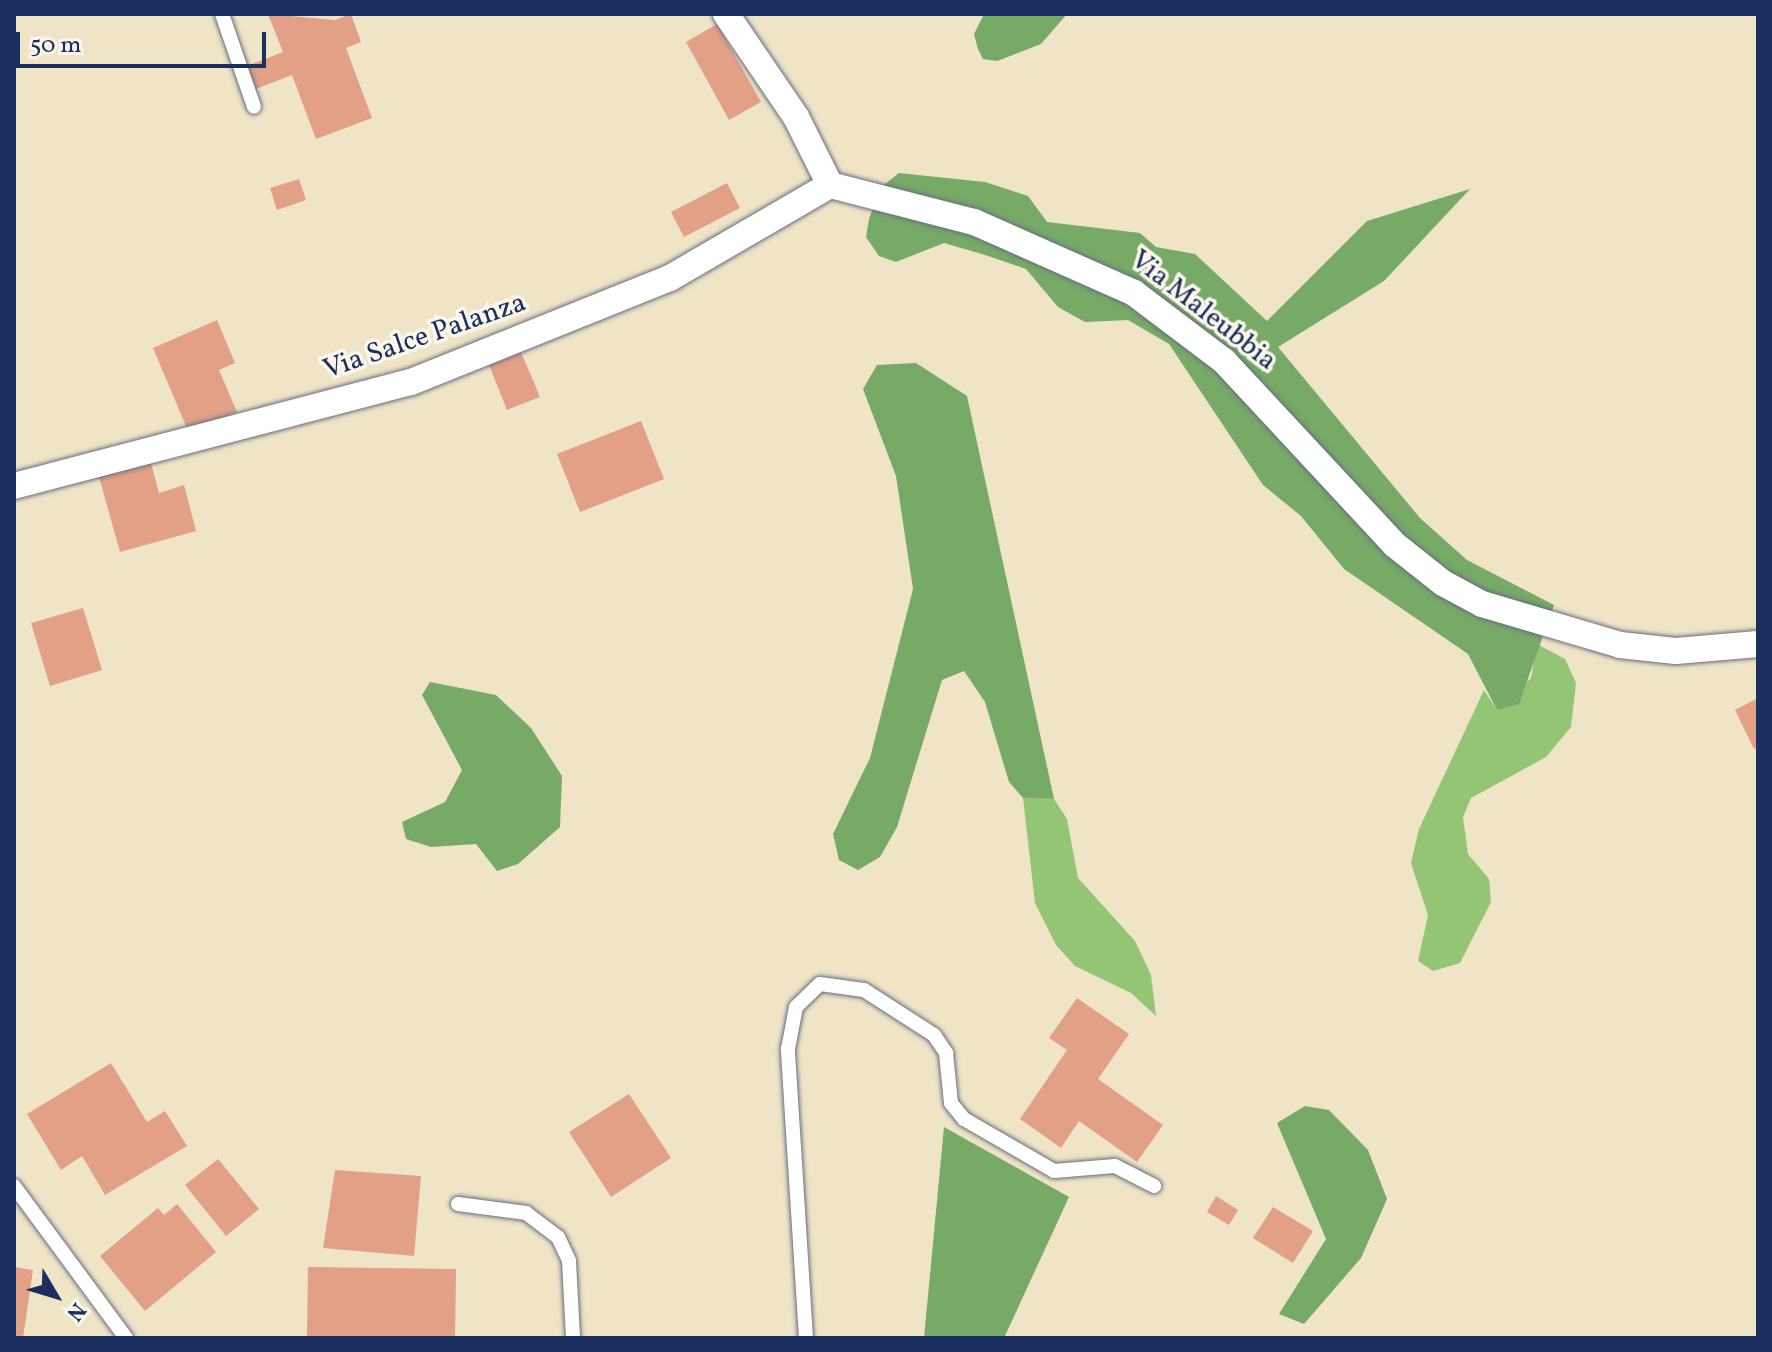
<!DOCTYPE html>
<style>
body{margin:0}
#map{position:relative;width:1772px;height:1352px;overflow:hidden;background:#f0e4c6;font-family:Vollkorn,serif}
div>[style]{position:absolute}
.green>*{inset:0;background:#93c575}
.forest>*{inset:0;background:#76aa66}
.building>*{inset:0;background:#e2a087}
.roads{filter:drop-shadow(0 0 2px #666e82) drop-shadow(0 0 2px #666e82)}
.lane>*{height:14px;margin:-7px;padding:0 7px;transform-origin:7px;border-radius:7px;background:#fff}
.street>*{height:26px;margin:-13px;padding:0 13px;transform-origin:13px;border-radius:13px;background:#fff}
span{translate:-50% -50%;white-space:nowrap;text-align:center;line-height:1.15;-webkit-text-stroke:7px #fbf7ec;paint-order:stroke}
.street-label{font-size:28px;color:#1b2f5e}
.frame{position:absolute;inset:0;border:16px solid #1b2f5e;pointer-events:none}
.north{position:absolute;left:16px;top:1256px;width:80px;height:80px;-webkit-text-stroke:6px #fbf7ec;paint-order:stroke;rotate:128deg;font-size:22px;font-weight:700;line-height:32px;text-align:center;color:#1b2f5e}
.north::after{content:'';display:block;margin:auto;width:28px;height:36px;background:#1b2f5e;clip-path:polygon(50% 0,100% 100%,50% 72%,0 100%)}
.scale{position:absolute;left:16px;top:32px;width:250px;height:36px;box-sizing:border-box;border:4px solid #1b2f5e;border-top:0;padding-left:10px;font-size:24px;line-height:28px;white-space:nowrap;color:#1b2f5e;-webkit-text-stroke:6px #fbf7ec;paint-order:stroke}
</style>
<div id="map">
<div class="green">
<div style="clip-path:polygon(1537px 644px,1565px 659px,1576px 683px,1571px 727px,1546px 757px,1471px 798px,1463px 817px,1468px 854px,1489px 879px,1491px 902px,1460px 963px,1433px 971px,1418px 961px,1428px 915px,1411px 863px,1419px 829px,1484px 690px,1497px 710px,1531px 678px)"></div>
<div style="clip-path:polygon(1023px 798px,1054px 799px,1067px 819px,1078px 878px,1135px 941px,1151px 975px,1156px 1016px,1131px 993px,1075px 966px,1056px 945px,1035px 903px)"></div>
</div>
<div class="forest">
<div style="clip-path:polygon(984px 14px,1067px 14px,1041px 44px,997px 61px,983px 59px,978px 49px,974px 34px)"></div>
<div style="clip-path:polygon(899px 173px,985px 182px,1028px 196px,1047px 222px,1140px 233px,1156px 247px,1195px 254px,1267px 321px,1367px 221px,1470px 189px,1384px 281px,1278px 347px,1420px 518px,1467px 560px,1554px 605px,1519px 704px,1497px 710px,1468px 654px,1344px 569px,1301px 516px,1263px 485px,1169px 344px,1128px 320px,1085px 322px,1058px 307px,1026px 269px,985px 255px,944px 243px,896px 262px,879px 256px,866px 237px,869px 219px,880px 188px)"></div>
<div style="clip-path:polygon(916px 363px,967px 396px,1054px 799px,1023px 798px,1009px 782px,985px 702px,964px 671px,942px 680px,897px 827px,880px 857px,858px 870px,839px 860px,833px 834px,870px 758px,913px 589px,896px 476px,863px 389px,877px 365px)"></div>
<div style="clip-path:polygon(430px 682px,496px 695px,531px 728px,562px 776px,560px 827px,518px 864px,497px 871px,476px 844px,431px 847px,406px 839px,402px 822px,445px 802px,462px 770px,422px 695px)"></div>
<div style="clip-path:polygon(1305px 1106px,1329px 1110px,1368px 1150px,1387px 1199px,1361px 1258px,1304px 1324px,1279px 1314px,1326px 1239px,1277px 1123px)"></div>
<div style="clip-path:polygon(944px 1127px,1069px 1197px,1004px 1338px,924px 1338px)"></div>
</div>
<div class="building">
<div style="clip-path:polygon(268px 14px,335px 20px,351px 14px,361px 42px,346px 48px,372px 118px,316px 139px,292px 75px,256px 89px,247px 66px,283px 52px)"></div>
<div style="clip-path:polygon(717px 24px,761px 102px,729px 120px,686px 42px)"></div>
<div style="clip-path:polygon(299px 179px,306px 200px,277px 210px,270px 188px)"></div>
<div style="clip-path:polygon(727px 183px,740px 208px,684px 237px,671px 212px)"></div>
<div style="clip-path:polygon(217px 320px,235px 363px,219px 370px,237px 412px,189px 433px,153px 348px)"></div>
<div style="clip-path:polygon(521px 352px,540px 397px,507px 410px,489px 365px)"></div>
<div style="clip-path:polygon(641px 421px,664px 479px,580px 512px,557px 454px)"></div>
<div style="clip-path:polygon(151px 463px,159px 493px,184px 485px,196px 531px,120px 552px,99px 477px)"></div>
<div style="clip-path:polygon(83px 608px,102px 670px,50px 686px,31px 623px)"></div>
<div style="clip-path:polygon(1758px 698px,1758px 747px,1754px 749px,1735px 710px)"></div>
<div style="clip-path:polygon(1077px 998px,1129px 1034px,1098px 1079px,1163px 1125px,1137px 1162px,1079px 1121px,1061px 1148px,1020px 1119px,1067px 1050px,1049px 1038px)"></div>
<div style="clip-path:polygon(111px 1063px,147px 1122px,165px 1111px,187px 1146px,105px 1195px,82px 1156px,61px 1170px,27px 1114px)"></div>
<div style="clip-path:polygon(629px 1094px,671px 1158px,611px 1197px,569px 1132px)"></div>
<div style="clip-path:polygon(218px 1159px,259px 1209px,226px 1236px,185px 1185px)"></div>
<div style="clip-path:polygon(335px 1170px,421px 1176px,414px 1256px,323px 1248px)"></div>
<div style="clip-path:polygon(1216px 1196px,1238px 1210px,1229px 1225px,1207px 1212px)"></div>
<div style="clip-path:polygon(177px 1204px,216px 1252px,145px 1311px,100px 1256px,158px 1208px,164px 1215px)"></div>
<div style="clip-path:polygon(1273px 1207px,1313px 1231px,1293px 1263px,1253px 1238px)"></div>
<div style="clip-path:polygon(14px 1267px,33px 1270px,23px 1338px,14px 1338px)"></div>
<div style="clip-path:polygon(308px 1267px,456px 1269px,455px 1338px,307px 1338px)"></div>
</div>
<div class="roads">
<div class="lane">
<div style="left:222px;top:14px;width:98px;rotate:71deg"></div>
<div style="left:14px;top:1186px;width:189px;rotate:53.6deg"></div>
<div style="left:458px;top:1204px;width:69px;rotate:7.5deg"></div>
<div style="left:526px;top:1213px;width:40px;rotate:37deg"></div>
<div style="left:558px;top:1237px;width:26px;rotate:65deg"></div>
<div style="left:569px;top:1261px;width:77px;rotate:87deg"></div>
<div style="left:806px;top:1338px;width:290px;rotate:-93.6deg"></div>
<div style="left:788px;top:1049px;width:43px;rotate:-79.2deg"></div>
<div style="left:796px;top:1007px;width:33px;rotate:-44deg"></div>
<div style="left:820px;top:984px;width:44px;rotate:7.8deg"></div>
<div style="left:864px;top:990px;width:83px;rotate:32.7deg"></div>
<div style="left:934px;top:1035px;width:22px;rotate:56deg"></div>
<div style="left:946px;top:1053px;width:50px;rotate:84.3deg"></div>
<div style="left:951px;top:1103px;width:21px;rotate:51deg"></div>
<div style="left:964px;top:1119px;width:104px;rotate:30deg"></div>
<div style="left:1054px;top:1171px;width:61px;rotate:-4.7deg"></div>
<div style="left:1115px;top:1166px;width:44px;rotate:27.1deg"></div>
</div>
<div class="street">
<div style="left:726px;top:14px;width:125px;rotate:55.8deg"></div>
<div style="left:796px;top:117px;width:76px;rotate:63.4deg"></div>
<div style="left:830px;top:185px;width:149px;rotate:14.4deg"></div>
<div style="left:974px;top:222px;width:175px;rotate:23.9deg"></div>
<div style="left:1134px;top:293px;width:113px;rotate:37.1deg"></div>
<div style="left:1224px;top:361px;width:251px;rotate:47.1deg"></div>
<div style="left:1395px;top:545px;width:61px;rotate:38.4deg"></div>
<div style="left:1443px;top:583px;width:44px;rotate:28.3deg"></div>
<div style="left:1482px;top:604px;width:144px;rotate:16.5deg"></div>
<div style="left:1620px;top:645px;width:56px;rotate:6.1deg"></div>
<div style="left:1676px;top:651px;width:82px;rotate:-4.9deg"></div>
<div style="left:14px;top:486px;width:410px;rotate:-14.7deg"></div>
<div style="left:411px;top:382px;width:279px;rotate:-21.9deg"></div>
<div style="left:670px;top:278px;width:185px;rotate:-30.2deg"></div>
</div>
</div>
<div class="street-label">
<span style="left:1203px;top:311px;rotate:38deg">Via Maleubbia</span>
<span style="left:425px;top:337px;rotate:-19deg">Via Salce Palanza</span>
</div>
<div class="frame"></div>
<div class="north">N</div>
<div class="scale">50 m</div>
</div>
